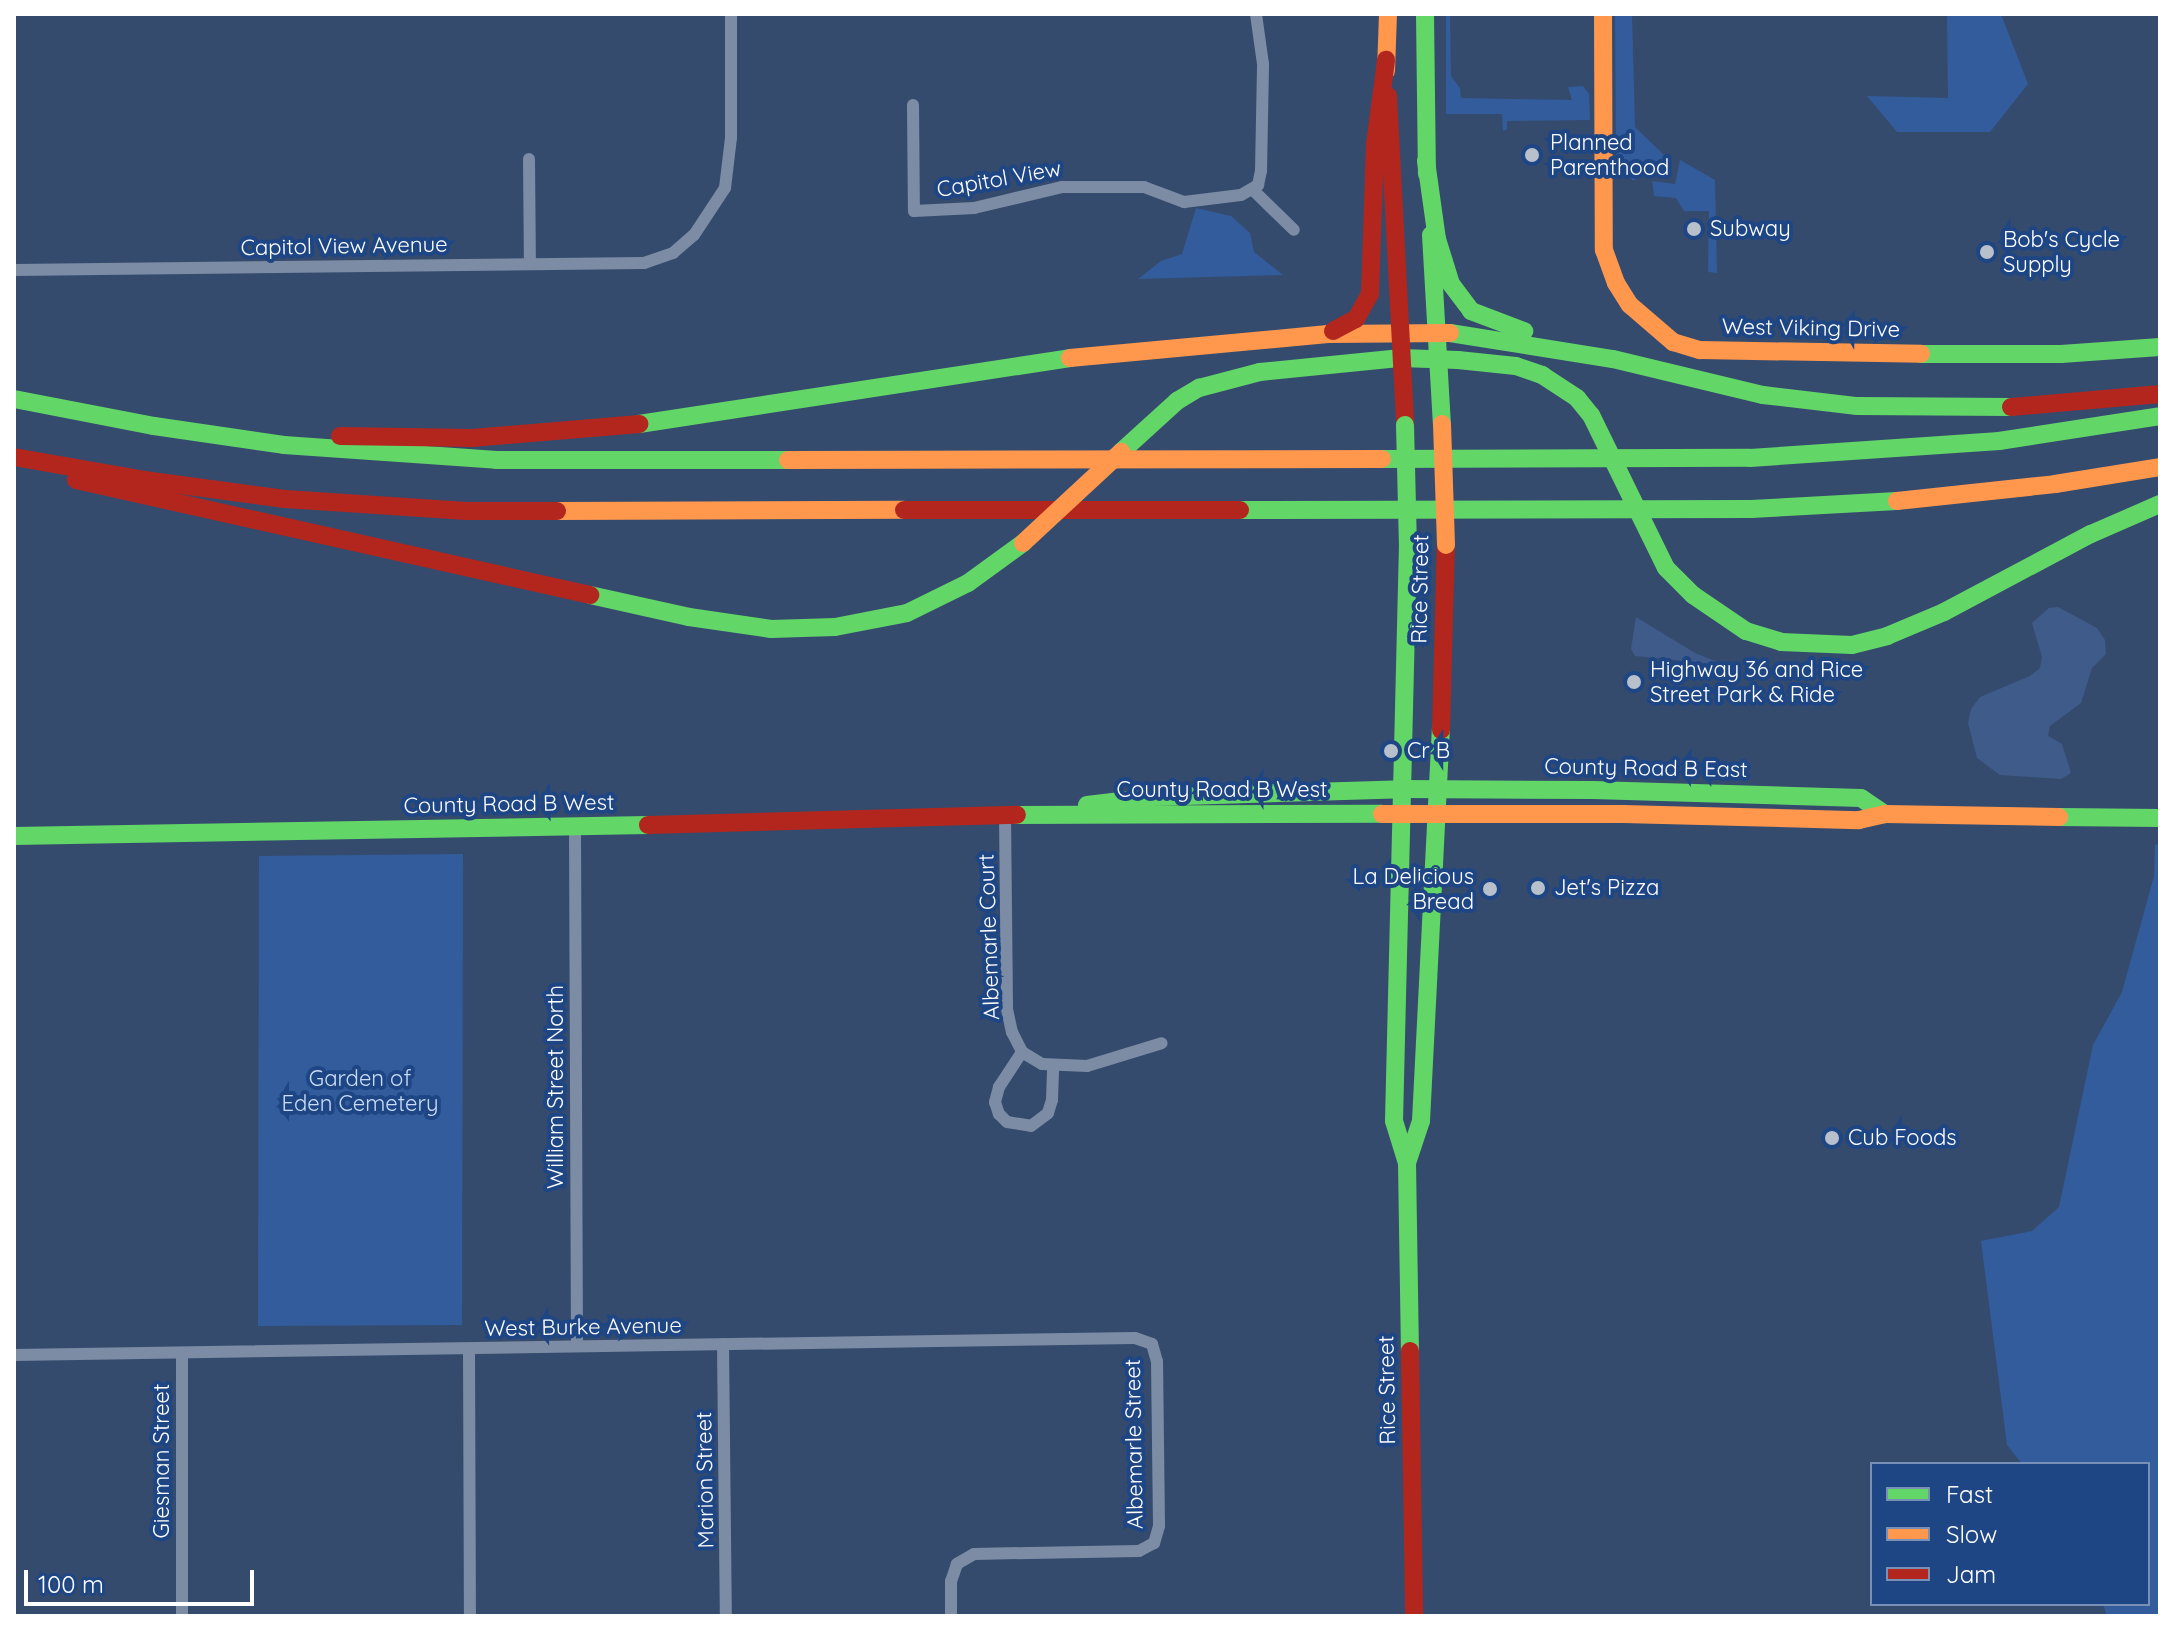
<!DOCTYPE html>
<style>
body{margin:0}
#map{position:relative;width:2174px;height:1630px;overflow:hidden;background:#354b6e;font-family:Quicksand,sans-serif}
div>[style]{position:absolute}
.green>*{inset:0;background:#325c9b}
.water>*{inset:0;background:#3f5b89}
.street>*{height:12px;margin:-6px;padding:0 6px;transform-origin:6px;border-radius:6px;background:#7c8ca4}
.fast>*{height:18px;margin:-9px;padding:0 9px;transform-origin:9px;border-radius:9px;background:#63d668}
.slow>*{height:18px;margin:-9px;padding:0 9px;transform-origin:9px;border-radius:9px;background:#ff974d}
.jam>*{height:18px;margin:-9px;padding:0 9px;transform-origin:9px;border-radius:9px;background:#b3261e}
.fast-bridge>*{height:18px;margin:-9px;padding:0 9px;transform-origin:9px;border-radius:9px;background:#63d668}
.slow-bridge>*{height:18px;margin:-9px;padding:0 9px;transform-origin:9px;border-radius:9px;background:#ff974d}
.dots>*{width:22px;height:22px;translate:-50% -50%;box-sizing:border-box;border:4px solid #1e4685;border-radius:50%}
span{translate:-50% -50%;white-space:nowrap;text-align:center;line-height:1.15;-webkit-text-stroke:8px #1e4685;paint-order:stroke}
.poi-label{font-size:22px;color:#fff}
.left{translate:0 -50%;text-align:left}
.right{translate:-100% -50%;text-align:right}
.street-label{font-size:22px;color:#fff}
.park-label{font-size:22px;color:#caddf8}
.frame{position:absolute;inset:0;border:16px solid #fff;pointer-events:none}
.legend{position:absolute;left:1870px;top:1462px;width:280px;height:144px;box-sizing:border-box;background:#1e4685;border:2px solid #7890b6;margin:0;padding:10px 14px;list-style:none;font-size:24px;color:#fff}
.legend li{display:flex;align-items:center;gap:16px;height:40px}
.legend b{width:40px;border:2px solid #7890b6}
.scale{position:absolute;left:24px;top:1570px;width:230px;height:36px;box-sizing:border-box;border:4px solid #fff;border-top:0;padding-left:10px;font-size:24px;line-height:28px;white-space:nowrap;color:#fff;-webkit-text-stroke:6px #1e4685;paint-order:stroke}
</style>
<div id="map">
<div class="green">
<div style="clip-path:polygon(1446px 14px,1450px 14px,1451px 76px,1460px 88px,1461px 98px,1572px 100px,1568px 87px,1583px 86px,1589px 94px,1590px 120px,1507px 121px,1507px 129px,1503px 131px,1502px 114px,1446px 114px)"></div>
<div style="clip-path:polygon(1615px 14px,1632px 14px,1635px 127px,1666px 157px,1633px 181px,1616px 154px)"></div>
<div style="clip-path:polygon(1947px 14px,2001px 14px,2028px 84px,1990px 132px,1897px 132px,1867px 96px,1948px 98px)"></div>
<div style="clip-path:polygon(1680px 160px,1715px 180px,1717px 273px,1708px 272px,1709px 211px,1684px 211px,1676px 198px,1654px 196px,1652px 181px,1675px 184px)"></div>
<div style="clip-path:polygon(1196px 208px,1231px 216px,1250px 233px,1254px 252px,1283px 275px,1138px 279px,1161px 261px,1182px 254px)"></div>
<div style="clip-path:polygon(2160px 843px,2160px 1616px,2107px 1616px,2103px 1604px,2148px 1604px,2148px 1464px,2022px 1464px,2007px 1445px,1981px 1241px,2032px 1231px,2059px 1207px,2093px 1045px,2122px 992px,2154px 876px,2155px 845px)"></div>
<div style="clip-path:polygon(463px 854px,462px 1325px,258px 1326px,259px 856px)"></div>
</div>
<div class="water">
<div style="clip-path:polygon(2058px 607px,2097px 628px,2105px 640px,2106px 654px,2092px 668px,2081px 703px,2050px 726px,2048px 736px,2062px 744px,2071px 773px,2061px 779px,2000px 775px,1977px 758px,1968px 723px,1971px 709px,1980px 697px,2030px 676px,2040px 668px,2042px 657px,2032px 623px,2049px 608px)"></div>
<div style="clip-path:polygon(1636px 617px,1695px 653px,1715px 661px,1714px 664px,1635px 656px,1631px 649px)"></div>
</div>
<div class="street">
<div style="left:913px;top:105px;width:106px;rotate:89.5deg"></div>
<div style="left:914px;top:211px;width:60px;rotate:-2.9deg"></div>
<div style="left:974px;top:208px;width:90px;rotate:-13.4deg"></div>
<div style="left:1062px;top:187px;width:82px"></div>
<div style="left:1144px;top:187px;width:43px;rotate:20.6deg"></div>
<div style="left:1184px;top:202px;width:57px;rotate:-7deg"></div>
<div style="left:1241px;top:195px;width:20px;rotate:-30deg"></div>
<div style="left:1258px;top:185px;width:14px;rotate:-78deg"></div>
<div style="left:1261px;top:171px;width:107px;rotate:-88.9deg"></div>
<div style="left:1263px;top:64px;width:50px;rotate:-98deg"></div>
<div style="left:529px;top:159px;width:105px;rotate:89.5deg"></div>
<div style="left:1253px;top:190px;width:57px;rotate:44.3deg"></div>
<div style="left:14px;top:270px;width:630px;rotate:-0.64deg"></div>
<div style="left:644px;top:263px;width:31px;rotate:-19deg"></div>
<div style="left:673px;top:253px;width:28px;rotate:-41deg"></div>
<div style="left:694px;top:235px;width:56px;rotate:-56.6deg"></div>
<div style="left:725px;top:188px;width:50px;rotate:-83.2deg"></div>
<div style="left:731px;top:138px;width:124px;rotate:-90deg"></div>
<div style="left:1005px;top:815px;width:194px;rotate:89.4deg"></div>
<div style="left:1007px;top:1009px;width:24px;rotate:78deg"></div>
<div style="left:1012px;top:1032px;width:22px;rotate:63deg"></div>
<div style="left:1022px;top:1052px;width:23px;rotate:31deg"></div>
<div style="left:1042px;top:1064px;width:45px;rotate:2.5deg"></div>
<div style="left:1087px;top:1066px;width:78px;rotate:-17deg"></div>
<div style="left:575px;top:828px;width:518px;rotate:89.78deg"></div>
<div style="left:1022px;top:1052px;width:42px;rotate:123.3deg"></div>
<div style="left:999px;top:1087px;width:16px;rotate:105deg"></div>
<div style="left:995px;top:1102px;width:13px;rotate:72deg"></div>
<div style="left:999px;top:1114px;width:11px;rotate:45deg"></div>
<div style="left:1007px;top:1122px;width:24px;rotate:9deg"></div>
<div style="left:1031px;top:1126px;width:21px;rotate:-37deg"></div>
<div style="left:1048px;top:1113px;width:14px;rotate:-73deg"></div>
<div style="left:1052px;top:1100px;width:34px;rotate:-88deg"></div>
<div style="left:723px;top:1344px;width:272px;rotate:89.4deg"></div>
<div style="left:469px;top:1349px;width:267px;rotate:89.8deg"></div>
<div style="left:14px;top:1355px;width:1121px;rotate:-0.87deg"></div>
<div style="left:1135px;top:1338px;width:18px;rotate:19deg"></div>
<div style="left:1152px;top:1344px;width:18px;rotate:74deg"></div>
<div style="left:1157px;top:1361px;width:165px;rotate:89.3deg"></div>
<div style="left:1159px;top:1526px;width:18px;rotate:106deg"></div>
<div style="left:1154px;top:1543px;width:17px;rotate:152deg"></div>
<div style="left:1139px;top:1551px;width:165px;rotate:179deg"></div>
<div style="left:974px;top:1554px;width:20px;rotate:150deg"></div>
<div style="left:957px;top:1564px;width:18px;rotate:109deg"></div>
<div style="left:951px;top:1581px;width:35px;rotate:90deg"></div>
<div style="left:182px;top:1355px;width:261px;rotate:90deg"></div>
</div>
<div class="fast">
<div style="left:1425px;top:14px;width:160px;rotate:89.3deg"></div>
<div style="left:1426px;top:161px;width:79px;rotate:82deg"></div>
<div style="left:1437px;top:239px;width:47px;rotate:72.7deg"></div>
<div style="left:1451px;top:284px;width:34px;rotate:53deg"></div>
<div style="left:1471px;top:311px;width:57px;rotate:20.7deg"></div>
<div style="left:1431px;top:235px;width:189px;rotate:86.7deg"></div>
<div style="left:1450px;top:333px;width:165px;rotate:9.1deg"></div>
<div style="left:1613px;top:359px;width:154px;rotate:13.5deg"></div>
<div style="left:1763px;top:395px;width:95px;rotate:6.7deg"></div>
<div style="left:1857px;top:406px;width:154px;rotate:0.4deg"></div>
<div style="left:1921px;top:354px;width:140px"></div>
<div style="left:2061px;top:354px;width:99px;rotate:-4deg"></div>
<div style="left:14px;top:399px;width:143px;rotate:10.9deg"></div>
<div style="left:154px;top:426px;width:131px;rotate:8.3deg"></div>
<div style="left:284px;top:445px;width:213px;rotate:4deg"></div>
<div style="left:496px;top:460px;width:292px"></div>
<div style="left:639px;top:424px;width:436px;rotate:-8.7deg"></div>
<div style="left:1121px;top:452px;width:76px;rotate:-42.3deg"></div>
<div style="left:1177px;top:401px;width:26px;rotate:-31deg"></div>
<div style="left:1199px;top:388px;width:63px;rotate:-14.7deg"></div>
<div style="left:1260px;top:372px;width:142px;rotate:-5.7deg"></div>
<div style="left:1401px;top:358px;width:57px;rotate:2deg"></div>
<div style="left:1458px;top:360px;width:58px;rotate:5.9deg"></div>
<div style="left:1516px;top:366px;width:28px;rotate:19deg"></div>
<div style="left:1542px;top:375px;width:42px;rotate:33.3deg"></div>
<div style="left:1382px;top:459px;width:368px;rotate:-0.2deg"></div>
<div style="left:1750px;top:458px;width:250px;rotate:-3.9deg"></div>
<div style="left:1999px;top:441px;width:163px;rotate:-8.8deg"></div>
<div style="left:1240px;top:510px;width:511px;rotate:-0.11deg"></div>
<div style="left:1751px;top:509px;width:146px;rotate:-3.1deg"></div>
<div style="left:1408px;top:544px;width:577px;rotate:91.39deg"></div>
<div style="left:1394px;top:1121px;width:44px;rotate:72.8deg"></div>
<div style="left:1407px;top:1163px;width:188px;rotate:89.1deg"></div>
<div style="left:1666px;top:568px;width:38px;rotate:45deg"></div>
<div style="left:1693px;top:595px;width:64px;rotate:34.2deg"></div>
<div style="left:1746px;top:631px;width:37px;rotate:17deg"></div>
<div style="left:1781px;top:642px;width:71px;rotate:2.4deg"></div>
<div style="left:1852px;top:645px;width:36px;rotate:-14deg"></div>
<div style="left:1887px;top:636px;width:62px;rotate:-22.8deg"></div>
<div style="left:1944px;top:612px;width:166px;rotate:-28deg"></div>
<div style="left:2091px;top:534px;width:75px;rotate:-23.5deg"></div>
<div style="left:590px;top:595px;width:101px;rotate:12.5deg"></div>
<div style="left:689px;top:617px;width:83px;rotate:8.3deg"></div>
<div style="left:771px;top:629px;width:64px;rotate:-1.8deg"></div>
<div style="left:835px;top:627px;width:73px;rotate:-11deg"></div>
<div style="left:907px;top:613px;width:68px;rotate:-26.2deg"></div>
<div style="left:968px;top:583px;width:68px;rotate:-36deg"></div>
<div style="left:1087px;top:805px;width:66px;rotate:-6.9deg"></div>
<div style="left:1153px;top:797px;width:249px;rotate:-1.8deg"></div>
<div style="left:1402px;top:789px;width:191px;rotate:0.3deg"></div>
<div style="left:1593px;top:790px;width:268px;rotate:1.7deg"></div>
<div style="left:1861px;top:798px;width:29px;rotate:34deg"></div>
<div style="left:1017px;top:815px;width:365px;rotate:-0.2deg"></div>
<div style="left:2059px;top:817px;width:101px;rotate:0.6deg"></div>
<div style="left:14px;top:836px;width:634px;rotate:-0.99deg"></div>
<div style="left:1407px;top:1163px;width:44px;rotate:-71.6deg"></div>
<div style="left:1421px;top:1121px;width:392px;rotate:-87.1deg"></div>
</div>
<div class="slow">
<div style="left:1603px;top:14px;width:236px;rotate:89.8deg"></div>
<div style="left:1604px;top:250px;width:35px;rotate:70deg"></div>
<div style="left:1616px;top:283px;width:26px;rotate:58deg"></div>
<div style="left:1630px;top:305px;width:57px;rotate:40.7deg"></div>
<div style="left:1673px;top:342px;width:28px;rotate:17deg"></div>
<div style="left:1700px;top:350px;width:221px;rotate:1deg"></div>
<div style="left:1386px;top:71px;width:57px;rotate:-88deg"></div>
<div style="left:1070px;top:358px;width:259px;rotate:-5.3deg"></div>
<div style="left:1328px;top:334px;width:122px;rotate:-0.5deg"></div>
<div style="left:788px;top:460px;width:594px;rotate:-0.1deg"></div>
<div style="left:1897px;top:501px;width:159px;rotate:-6.1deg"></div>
<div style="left:2055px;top:484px;width:106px;rotate:-9.2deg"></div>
<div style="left:557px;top:511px;width:347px;rotate:-0.2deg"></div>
<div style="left:1382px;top:814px;width:241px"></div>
<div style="left:1623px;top:814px;width:236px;rotate:1.5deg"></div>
<div style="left:1859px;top:820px;width:27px;rotate:-13deg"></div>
<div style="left:1885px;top:814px;width:174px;rotate:1deg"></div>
</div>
<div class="jam">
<div style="left:1388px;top:96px;width:329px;rotate:87deg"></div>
<div style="left:1333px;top:331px;width:26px;rotate:-28deg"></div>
<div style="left:1356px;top:319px;width:29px;rotate:-61deg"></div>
<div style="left:1370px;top:294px;width:150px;rotate:-88.1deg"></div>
<div style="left:1375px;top:144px;width:85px;rotate:-82.5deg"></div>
<div style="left:2011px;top:407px;width:150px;rotate:-5deg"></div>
<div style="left:340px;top:436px;width:132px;rotate:0.9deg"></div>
<div style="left:472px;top:438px;width:168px;rotate:-4.8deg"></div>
<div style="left:14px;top:457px;width:132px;rotate:10deg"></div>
<div style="left:144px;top:480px;width:142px;rotate:7.7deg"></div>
<div style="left:285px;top:499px;width:182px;rotate:3.8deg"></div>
<div style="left:467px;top:511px;width:90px"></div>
<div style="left:76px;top:480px;width:527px;rotate:12.61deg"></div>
<div style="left:904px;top:510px;width:336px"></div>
<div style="left:1441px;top:730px;width:185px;rotate:-88.5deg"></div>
<div style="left:648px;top:825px;width:369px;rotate:-1.6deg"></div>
<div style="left:1410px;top:1351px;width:265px;rotate:89.1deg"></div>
</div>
<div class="fast-bridge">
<div style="left:1577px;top:398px;width:22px;rotate:51deg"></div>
<div style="left:1591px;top:415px;width:170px;rotate:63.9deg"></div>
<div style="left:1405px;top:425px;width:119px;rotate:88.6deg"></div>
</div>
<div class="slow-bridge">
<div style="left:1442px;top:424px;width:121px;rotate:88.1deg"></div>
<div style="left:1023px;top:543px;width:134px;rotate:-42.9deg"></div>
</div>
<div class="dots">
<div style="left:1532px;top:155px;background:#b8c0cc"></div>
<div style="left:1694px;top:229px;background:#b8c0cc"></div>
<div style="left:1987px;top:252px;background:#b8c0cc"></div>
<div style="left:1634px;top:682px;background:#b8c0cc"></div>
<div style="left:1391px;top:751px;background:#b8c0cc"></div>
<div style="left:1538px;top:888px;background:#b8c0cc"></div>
<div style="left:1490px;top:889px;background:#b8c0cc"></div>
<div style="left:1832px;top:1138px;background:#b8c0cc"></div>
</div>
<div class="poi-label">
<span class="left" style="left:1550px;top:155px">Planned<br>Parenthood</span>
<span class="left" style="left:1710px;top:229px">Subway</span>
<span class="left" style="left:2003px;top:252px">Bob's Cycle<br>Supply</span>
<span class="left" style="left:1650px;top:682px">Highway 36 and Rice<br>Street Park &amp; Ride</span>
<span class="left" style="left:1407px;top:751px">Cr B</span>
<span class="right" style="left:1474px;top:889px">La Delicious<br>Bread</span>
<span class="left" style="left:1554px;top:888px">Jet's Pizza</span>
<span class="left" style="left:1848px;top:1138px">Cub Foods</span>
</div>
<div class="street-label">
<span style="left:999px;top:179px;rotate:-10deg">Capitol View</span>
<span style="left:344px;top:246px;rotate:-1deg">Capitol View Avenue</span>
<span style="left:1811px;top:328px;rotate:1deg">West Viking Drive</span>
<span style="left:1420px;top:589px;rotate:-89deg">Rice Street</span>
<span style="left:1646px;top:768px;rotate:1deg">County Road B East</span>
<span style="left:1222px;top:790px">County Road B West</span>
<span style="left:509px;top:804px;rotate:-1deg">County Road B West</span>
<span style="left:989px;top:937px;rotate:-92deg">Albemarle Court</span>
<span style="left:556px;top:1087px;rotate:-90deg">William Street North</span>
<span style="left:583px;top:1327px;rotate:-1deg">West Burke Avenue</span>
<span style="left:1387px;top:1390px;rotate:-91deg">Rice Street</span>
<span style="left:1134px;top:1444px;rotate:-91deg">Albemarle Street</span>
<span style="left:162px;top:1461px;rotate:-90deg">Giesman Street</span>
<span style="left:705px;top:1480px;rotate:-91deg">Marion Street</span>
</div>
<div class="park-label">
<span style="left:360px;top:1091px">Garden of<br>Eden Cemetery</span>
</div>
<div class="frame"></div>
<ul class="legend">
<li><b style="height:10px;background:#63d668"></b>Fast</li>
<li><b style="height:10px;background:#ff974d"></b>Slow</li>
<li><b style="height:10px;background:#b3261e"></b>Jam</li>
</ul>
<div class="scale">100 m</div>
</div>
